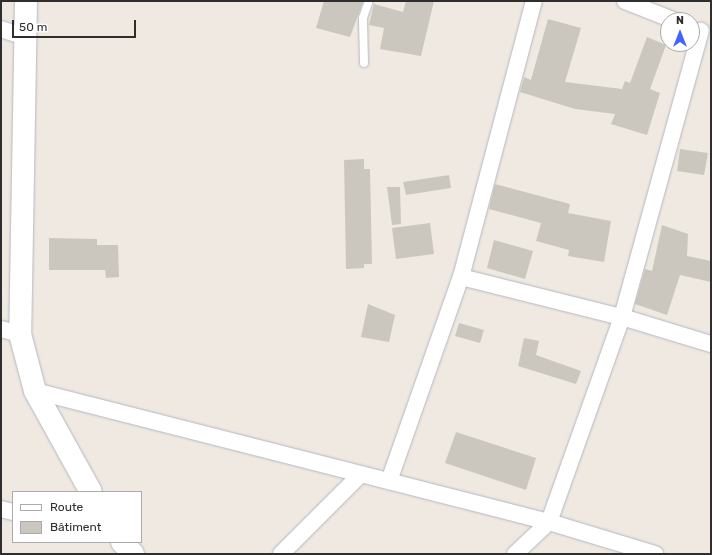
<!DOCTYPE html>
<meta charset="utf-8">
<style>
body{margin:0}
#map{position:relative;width:712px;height:555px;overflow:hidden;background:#efe9e1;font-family:Rubik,sans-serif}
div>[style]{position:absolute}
.building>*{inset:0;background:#cbc7bf}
.roads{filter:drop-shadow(0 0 1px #b4b7c1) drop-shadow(0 0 1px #b4b7c1)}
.lane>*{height:8px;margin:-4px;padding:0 4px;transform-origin:4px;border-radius:4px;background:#fff}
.street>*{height:16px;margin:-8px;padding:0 8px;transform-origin:8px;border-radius:8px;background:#fff}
.secondary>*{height:22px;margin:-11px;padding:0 11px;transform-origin:11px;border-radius:11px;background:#fff}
span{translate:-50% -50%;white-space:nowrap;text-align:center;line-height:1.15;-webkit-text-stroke:3px #fff;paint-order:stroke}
.frame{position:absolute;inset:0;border:2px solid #2e2e2e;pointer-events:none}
.legend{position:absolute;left:12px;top:491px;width:130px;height:52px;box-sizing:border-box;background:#fff;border:1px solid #ababab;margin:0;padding:5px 7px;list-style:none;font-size:12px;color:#2e2e2e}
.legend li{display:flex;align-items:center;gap:8px;height:20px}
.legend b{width:20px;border:1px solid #ababab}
.north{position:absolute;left:660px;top:12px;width:40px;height:40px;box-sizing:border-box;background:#fff;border:1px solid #ababab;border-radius:50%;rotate:0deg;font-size:11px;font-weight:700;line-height:16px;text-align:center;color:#2e2e2e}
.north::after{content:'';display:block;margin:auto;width:14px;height:18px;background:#4264fb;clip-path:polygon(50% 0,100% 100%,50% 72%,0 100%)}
.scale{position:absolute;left:12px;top:20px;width:124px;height:18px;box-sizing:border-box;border:2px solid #2e2e2e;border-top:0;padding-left:5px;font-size:12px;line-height:14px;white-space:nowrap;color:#2e2e2e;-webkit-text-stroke:3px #fff;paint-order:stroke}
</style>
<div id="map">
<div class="building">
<div style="clip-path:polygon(324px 1px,363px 2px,350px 37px,316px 28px)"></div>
<div style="clip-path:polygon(406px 1px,434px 1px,421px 56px,380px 49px,384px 28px,369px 25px,374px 4px,403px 12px)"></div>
<div style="clip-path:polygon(548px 19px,581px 28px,565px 82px,622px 89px,625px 81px,630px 83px,647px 37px,666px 45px,650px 89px,660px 93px,647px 135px,611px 124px,615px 114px,575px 109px,520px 92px,524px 77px,531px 80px)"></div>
<div style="clip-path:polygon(680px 149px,708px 153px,704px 175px,677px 171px)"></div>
<div style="clip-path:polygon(364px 159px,364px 169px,370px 169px,372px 264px,364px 264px,364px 268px,346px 269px,344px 160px)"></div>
<div style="clip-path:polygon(449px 175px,451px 188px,406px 195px,403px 182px)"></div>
<div style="clip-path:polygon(495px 184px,570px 204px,568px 213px,611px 221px,604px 262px,568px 256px,569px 250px,536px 241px,541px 223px,489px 209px)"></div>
<div style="clip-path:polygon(387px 187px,400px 187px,401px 224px,392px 225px)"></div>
<div style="clip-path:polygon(430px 223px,434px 254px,396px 259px,392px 228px)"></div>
<div style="clip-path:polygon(662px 225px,688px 234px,687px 256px,711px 261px,711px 282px,680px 275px,667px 315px,635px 304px,645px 269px,652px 271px)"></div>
<div style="clip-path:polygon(49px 238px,97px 239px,97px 245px,118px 245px,119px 277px,106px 278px,105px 270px,49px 270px)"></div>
<div style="clip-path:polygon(494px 240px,533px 251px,525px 279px,487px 268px)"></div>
<div style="clip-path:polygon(368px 304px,395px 315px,389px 342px,361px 337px)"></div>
<div style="clip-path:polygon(459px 323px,484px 330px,480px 343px,455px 336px)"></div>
<div style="clip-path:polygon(524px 338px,539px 341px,536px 355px,581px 371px,576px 384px,518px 366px)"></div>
<div style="clip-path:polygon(456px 432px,536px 458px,526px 490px,445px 463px)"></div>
</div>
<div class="roads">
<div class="lane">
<div style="left:364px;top:63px;width:45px;rotate:-91.3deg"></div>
<div style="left:363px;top:18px;width:18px;rotate:-71deg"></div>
</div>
<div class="street">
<div style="left:625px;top:1px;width:52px;rotate:21.6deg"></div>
<div style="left:1px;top:29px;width:23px;rotate:18deg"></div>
<div style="left:461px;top:277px;width:166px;rotate:14deg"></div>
<div style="left:622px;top:317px;width:93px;rotate:16.9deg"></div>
<div style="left:1px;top:329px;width:20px;rotate:15deg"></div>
<div style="left:35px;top:391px;width:530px;rotate:14.3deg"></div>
<div style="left:549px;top:522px;width:111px;rotate:16.8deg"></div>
<div style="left:389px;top:481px;width:216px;rotate:-70.6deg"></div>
<div style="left:461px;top:277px;width:285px;rotate:-75.2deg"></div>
<div style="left:1px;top:509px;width:12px;rotate:14deg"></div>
<div style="left:281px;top:554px;width:113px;rotate:-45deg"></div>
<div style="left:515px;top:554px;width:47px;rotate:-43.3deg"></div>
<div style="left:549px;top:522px;width:218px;rotate:-70.4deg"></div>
<div style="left:622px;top:317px;width:297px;rotate:-74.6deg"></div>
</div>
<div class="secondary">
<div style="left:26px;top:1px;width:333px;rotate:91deg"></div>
<div style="left:20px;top:334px;width:59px;rotate:75.3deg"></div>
<div style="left:35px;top:391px;width:115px;rotate:61deg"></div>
<div style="left:122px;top:542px;width:16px;rotate:47deg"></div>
</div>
</div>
<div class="frame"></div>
<ul class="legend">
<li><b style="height:5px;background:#fff"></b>Route</li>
<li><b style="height:11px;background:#cbc7bf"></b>Bâtiment</li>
</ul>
<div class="north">N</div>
<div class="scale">50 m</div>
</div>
